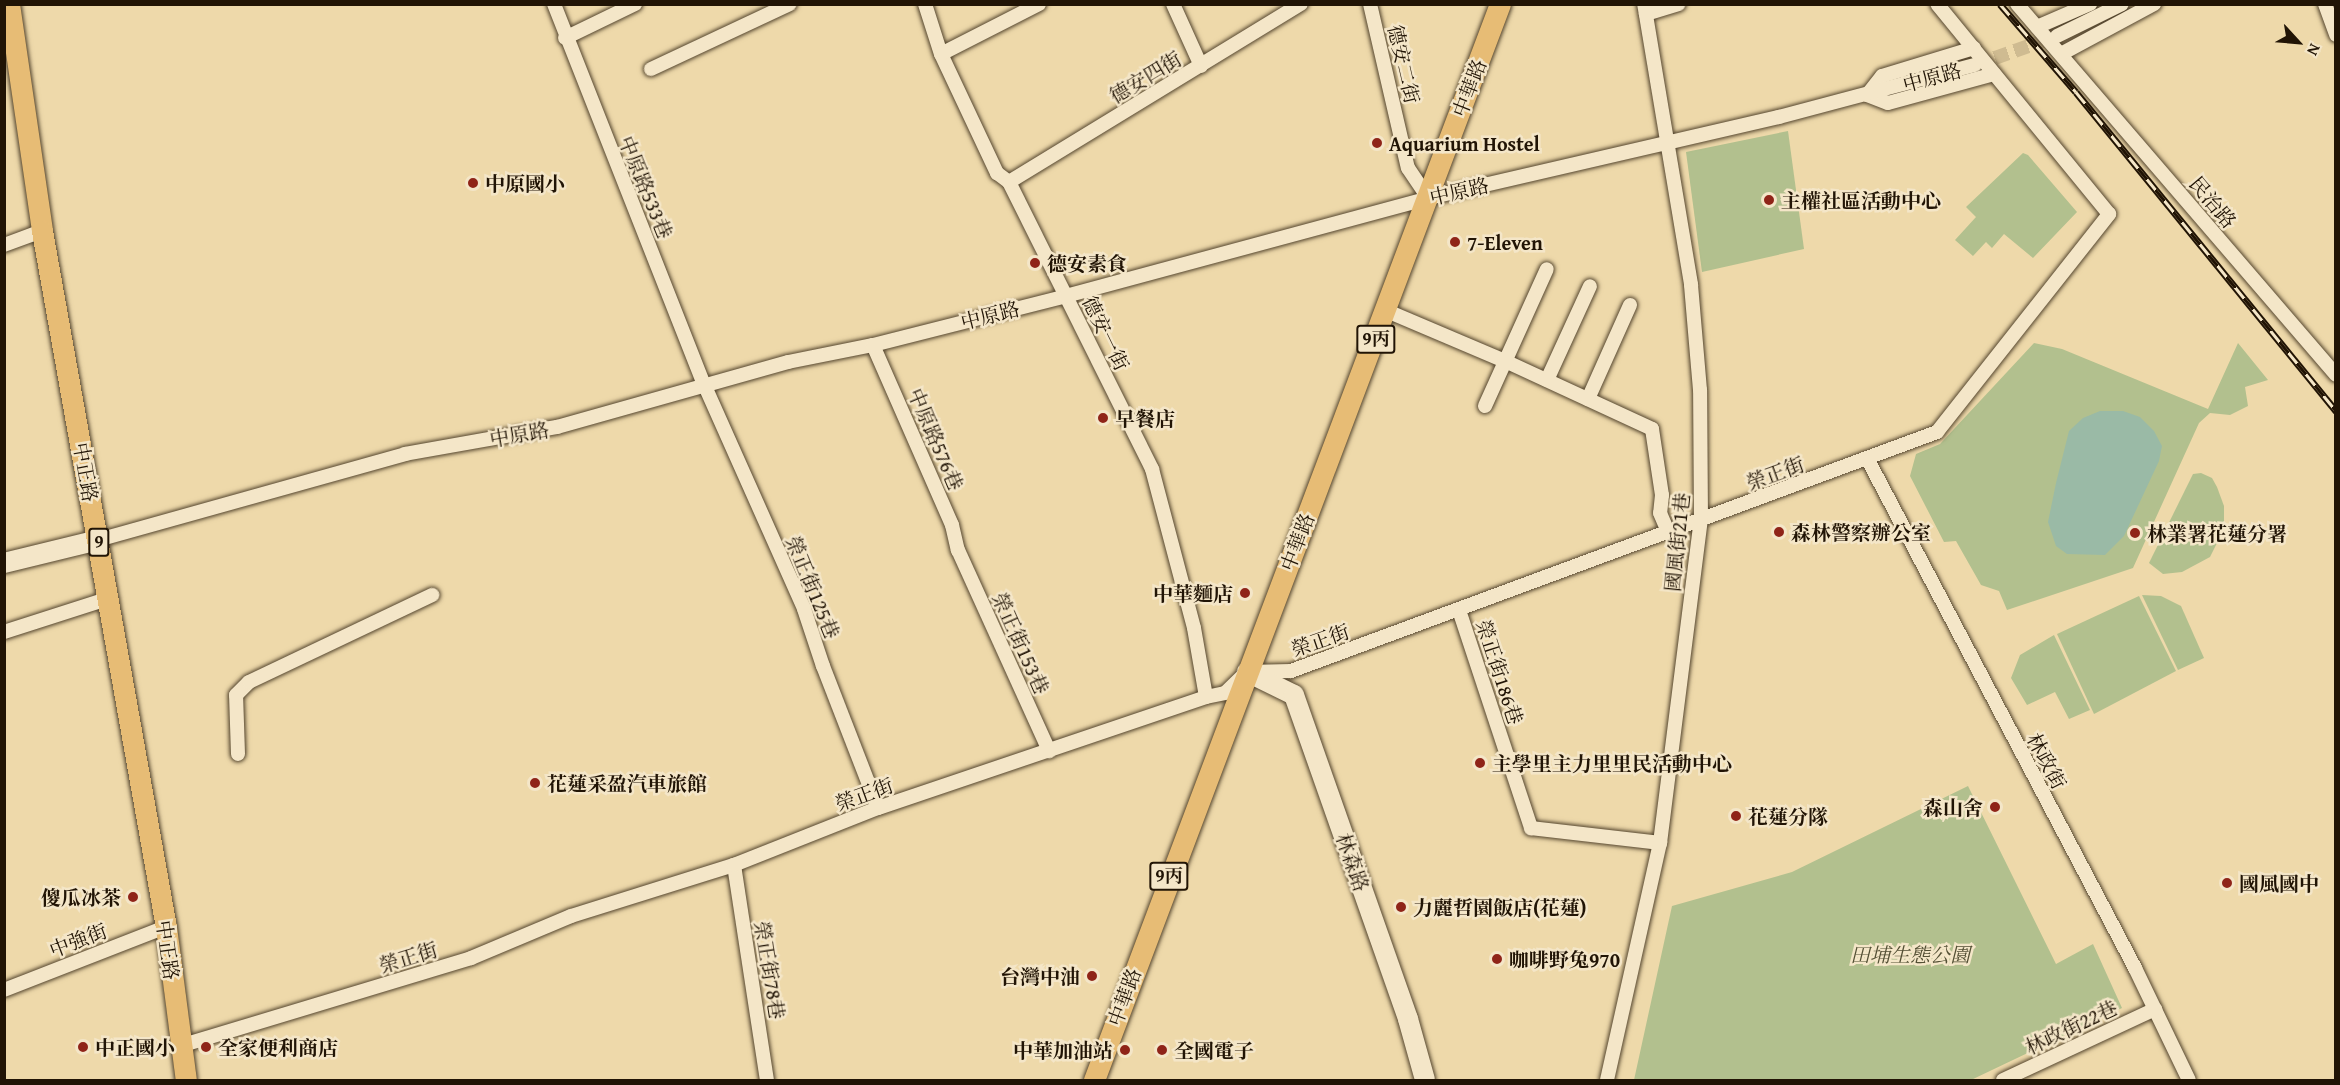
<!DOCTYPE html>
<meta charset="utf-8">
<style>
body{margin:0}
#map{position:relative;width:2340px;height:1085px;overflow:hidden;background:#eed9aa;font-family:"Gentium Book Plus","Noto Serif TC",serif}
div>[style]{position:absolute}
.green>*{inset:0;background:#b2c08e}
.water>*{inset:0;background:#9abaa6}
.street-tunnel>*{height:14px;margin-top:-7px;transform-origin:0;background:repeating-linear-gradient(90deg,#cfbb91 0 14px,transparent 0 21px)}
.roads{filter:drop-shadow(0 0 2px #54452e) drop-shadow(0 0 2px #54452e)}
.street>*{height:14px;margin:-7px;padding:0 7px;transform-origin:7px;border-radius:7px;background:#f4e6c8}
.secondary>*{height:20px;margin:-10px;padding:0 10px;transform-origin:10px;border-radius:10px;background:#f4e6c8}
.primary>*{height:21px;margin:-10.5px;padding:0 10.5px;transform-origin:10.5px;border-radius:10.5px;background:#e7bc75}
.rail>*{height:7px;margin-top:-3.5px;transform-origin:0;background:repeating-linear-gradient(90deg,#f4e6c8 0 14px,#211405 0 28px);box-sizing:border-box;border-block:2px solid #211405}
.dots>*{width:16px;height:16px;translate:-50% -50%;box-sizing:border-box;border:3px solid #f4e6c8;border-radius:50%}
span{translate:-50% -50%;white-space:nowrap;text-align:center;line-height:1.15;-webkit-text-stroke:5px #f4e6c8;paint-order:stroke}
.shield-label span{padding:2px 4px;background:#f4e6c8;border:2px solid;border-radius:4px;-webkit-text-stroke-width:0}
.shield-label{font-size:18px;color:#211405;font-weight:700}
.street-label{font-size:20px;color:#211405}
.poi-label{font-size:20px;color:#211405;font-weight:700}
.left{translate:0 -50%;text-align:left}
.right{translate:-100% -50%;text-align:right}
.park-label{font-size:20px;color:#545035;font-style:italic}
.frame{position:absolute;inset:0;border:6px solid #211405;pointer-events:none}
.north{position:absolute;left:2268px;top:12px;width:60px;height:60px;-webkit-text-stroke:4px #f4e6c8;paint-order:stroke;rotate:116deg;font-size:16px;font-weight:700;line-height:24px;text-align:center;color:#211405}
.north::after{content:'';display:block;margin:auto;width:21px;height:27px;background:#211405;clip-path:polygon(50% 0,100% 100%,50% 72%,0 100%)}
</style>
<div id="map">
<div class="green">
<div style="clip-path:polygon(1788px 131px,1804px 249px,1702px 272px,1686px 152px)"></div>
<div style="clip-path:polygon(2023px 153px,2028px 155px,2077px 212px,2033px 258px,2004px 234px,1992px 248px,1986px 242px,1973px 256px,1955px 240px,1976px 217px,1966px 207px)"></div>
<div style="clip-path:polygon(2034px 343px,2062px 349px,2208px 409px,2238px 343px,2268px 380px,2245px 387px,2248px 406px,2230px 415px,2210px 413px,2199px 423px,2133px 568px,2007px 610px,1999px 591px,1981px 585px,1956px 541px,1944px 542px,1910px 476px,1916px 454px,1940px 444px)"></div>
<div style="clip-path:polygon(2201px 473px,2212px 478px,2217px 487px,2224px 506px,2224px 529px,2210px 557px,2182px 572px,2163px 574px,2149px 563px,2193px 474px)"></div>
<div style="clip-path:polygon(2142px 595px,2161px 596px,2181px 606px,2204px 658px,2178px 670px)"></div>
<div style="clip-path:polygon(2139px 596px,2176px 671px,2094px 714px,2057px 634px)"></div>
<div style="clip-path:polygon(2054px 635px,2090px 710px,2069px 719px,2055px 692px,2027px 705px,2011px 678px,2020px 655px)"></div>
<div style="clip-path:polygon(1968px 786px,2056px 964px,2093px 944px,2122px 1008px,1971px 1080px,1634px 1080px,1672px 906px,1792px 872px)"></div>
</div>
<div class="water">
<div style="clip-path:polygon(2100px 411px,2123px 411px,2140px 417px,2154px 431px,2162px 446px,2159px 461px,2124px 536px,2105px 555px,2067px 554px,2056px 546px,2048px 522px,2056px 483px,2069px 431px,2083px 418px)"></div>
</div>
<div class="street-tunnel">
<div style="left:1975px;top:65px;width:87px;rotate:-19.5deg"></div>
</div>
<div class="roads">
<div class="street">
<div style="left:554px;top:4px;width:409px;rotate:68.5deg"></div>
<div style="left:704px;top:384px;width:246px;rotate:66deg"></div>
<div style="left:804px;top:609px;width:60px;rotate:71.6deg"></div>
<div style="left:823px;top:666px;width:152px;rotate:68.8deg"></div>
<div style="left:925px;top:4px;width:52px;rotate:72.3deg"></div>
<div style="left:941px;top:54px;width:132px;rotate:64.8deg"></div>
<div style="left:997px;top:173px;width:15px;rotate:37deg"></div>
<div style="left:1009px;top:182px;width:321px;rotate:63.5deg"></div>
<div style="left:1152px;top:469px;width:164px;rotate:75.2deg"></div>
<div style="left:1194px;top:628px;width:70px;rotate:80.1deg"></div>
<div style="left:1173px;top:4px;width:68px;rotate:65.7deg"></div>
<div style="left:1370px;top:4px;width:168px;rotate:77deg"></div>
<div style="left:1408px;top:168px;width:36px;rotate:56deg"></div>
<div style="left:2017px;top:4px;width:489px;rotate:49.3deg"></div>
<div style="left:2325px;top:4px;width:33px;rotate:70deg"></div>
<div style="left:1646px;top:14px;width:34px;rotate:-17deg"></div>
<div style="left:2037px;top:27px;width:58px;rotate:-23.5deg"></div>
<div style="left:2057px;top:36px;width:72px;rotate:-26.2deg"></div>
<div style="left:565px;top:38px;width:78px;rotate:-25.9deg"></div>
<div style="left:1974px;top:48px;width:96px;rotate:163.1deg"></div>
<div style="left:1882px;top:76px;width:24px;rotate:128deg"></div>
<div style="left:1867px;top:95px;width:22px;rotate:21deg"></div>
<div style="left:1888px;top:103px;width:110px;rotate:-15.3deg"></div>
<div style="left:941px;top:54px;width:110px;rotate:-27deg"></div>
<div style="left:2061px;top:54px;width:106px;rotate:-28.3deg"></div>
<div style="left:651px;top:69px;width:153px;rotate:-25.1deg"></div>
<div style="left:1009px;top:182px;width:342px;rotate:-31.4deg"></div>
<div style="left:4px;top:245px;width:40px;rotate:-20.2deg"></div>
<div style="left:1387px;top:311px;width:128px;rotate:23deg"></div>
<div style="left:1505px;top:361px;width:162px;rotate:24.8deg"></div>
<div style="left:1652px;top:429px;width:67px;rotate:81.4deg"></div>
<div style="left:1662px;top:495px;width:18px;rotate:96deg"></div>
<div style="left:1660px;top:513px;width:21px;rotate:67deg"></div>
<div style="left:873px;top:345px;width:197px;rotate:66.3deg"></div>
<div style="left:952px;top:525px;width:26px;rotate:77deg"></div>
<div style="left:958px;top:550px;width:221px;rotate:65.6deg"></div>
<div style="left:1547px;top:380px;width:103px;rotate:-65.4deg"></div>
<div style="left:1588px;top:399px;width:103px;rotate:-65.9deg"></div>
<div style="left:1485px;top:406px;width:150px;rotate:-65.7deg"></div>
<div style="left:1868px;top:460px;width:574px;rotate:62.27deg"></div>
<div style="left:2135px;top:968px;width:124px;rotate:64.3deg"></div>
<div style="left:98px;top:540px;width:319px;rotate:-15.6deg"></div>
<div style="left:405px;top:454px;width:154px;rotate:-10.1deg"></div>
<div style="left:557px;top:427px;width:240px;rotate:-15.7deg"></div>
<div style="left:788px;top:362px;width:87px;rotate:-11.3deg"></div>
<div style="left:873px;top:345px;width:199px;rotate:-14.2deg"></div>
<div style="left:1066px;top:296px;width:375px;rotate:-15.1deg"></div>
<div style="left:1428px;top:198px;width:360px;rotate:-13deg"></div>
<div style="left:1779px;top:117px;width:203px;rotate:-14.9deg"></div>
<div style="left:1459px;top:610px;width:230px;rotate:71.7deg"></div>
<div style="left:1531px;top:828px;width:130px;rotate:6.6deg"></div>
<div style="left:4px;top:632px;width:108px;rotate:-17.8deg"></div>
<div style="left:238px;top:754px;width:59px;rotate:-91.9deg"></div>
<div style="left:236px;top:695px;width:18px;rotate:-45deg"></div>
<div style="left:249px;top:682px;width:203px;rotate:-25.4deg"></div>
<div style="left:734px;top:865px;width:218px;rotate:81.3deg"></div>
<div style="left:4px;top:990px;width:174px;rotate:-21.3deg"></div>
<div style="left:180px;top:1046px;width:304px;rotate:-16.8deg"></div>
<div style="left:471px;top:958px;width:108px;rotate:-22.8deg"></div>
<div style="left:571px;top:916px;width:171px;rotate:-17.4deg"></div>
<div style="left:734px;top:865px;width:155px;rotate:-21.6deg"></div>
<div style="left:878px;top:808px;width:346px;rotate:-18.7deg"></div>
<div style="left:1206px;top:697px;width:19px;rotate:-12deg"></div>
<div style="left:1225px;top:693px;width:30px;rotate:-44deg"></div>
<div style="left:1247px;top:672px;width:44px;rotate:-1.3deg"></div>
<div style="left:1291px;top:671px;width:689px;rotate:-20.3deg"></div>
<div style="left:1937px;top:432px;width:278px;rotate:-51.7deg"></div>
<div style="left:2109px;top:214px;width:271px;rotate:-129.3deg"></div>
<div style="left:1607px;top:1080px;width:243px;rotate:-77.4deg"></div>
<div style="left:1660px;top:843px;width:326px;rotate:-82.8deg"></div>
<div style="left:1701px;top:520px;width:130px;rotate:-90.4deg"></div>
<div style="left:1700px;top:390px;width:106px;rotate:-94.9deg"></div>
<div style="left:1691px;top:284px;width:284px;rotate:-99.5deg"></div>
<div style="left:2003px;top:1080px;width:168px;rotate:-25deg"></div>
</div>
<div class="secondary">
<div style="left:4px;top:563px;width:97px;rotate:-13.7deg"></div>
<div style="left:1247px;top:672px;width:52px;rotate:26.1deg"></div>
<div style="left:1294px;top:695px;width:343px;rotate:70.6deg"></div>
<div style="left:1408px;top:1019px;width:63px;rotate:74.4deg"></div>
</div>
<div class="primary">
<div style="left:9px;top:4px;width:229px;rotate:81.7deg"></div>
<div style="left:42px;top:231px;width:707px;rotate:79.9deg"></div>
<div style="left:166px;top:927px;width:154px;rotate:82.6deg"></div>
<div style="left:1094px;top:1080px;width:1150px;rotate:-69.33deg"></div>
</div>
</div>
<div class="rail">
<div style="left:2000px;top:4px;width:116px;rotate:49.2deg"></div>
<div style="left:2076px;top:92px;width:412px;rotate:50.8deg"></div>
</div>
<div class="dots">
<div style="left:1377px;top:143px;background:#8f2418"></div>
<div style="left:473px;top:183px;background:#8f2418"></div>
<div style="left:1769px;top:200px;background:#8f2418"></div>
<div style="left:1455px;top:242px;background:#8f2418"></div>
<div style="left:1035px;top:263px;background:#8f2418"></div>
<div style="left:1103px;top:418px;background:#8f2418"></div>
<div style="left:1779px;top:532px;background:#8f2418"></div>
<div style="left:2135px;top:533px;background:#8f2418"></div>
<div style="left:1245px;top:593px;background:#8f2418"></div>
<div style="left:1480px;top:763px;background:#8f2418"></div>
<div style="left:535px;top:783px;background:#8f2418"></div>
<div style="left:1995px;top:807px;background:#8f2418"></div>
<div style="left:1736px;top:816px;background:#8f2418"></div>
<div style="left:2227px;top:883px;background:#8f2418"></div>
<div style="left:133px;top:897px;background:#8f2418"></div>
<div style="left:1401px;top:907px;background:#8f2418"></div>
<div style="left:1497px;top:959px;background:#8f2418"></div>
<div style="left:1092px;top:976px;background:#8f2418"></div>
<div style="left:83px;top:1047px;background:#8f2418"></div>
<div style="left:206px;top:1047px;background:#8f2418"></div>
<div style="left:1125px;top:1050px;background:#8f2418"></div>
<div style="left:1162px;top:1050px;background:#8f2418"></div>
</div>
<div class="shield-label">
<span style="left:1376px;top:339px">9丙</span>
<span style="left:99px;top:542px">9</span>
<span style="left:1169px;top:876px">9丙</span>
</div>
<div class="street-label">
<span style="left:1404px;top:64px;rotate:77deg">德安二街</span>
<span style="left:1145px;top:77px;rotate:-31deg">德安四街</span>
<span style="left:1932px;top:77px;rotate:-15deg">中原路</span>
<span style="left:1469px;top:88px;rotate:-69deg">中華路</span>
<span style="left:646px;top:187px;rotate:68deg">中原路533巷</span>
<span style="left:1459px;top:191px;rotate:-13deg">中原路</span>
<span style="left:2213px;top:202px;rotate:50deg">民治路</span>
<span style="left:990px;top:315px;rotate:-14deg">中原路</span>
<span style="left:1106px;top:333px;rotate:64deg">德安一街</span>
<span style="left:519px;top:434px;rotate:-10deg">中原路</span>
<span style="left:936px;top:439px;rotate:67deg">中原路576巷</span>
<span style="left:86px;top:472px;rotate:80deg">中正路</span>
<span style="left:1775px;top:473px;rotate:-20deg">榮正街</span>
<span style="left:1297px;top:542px;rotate:-69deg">中華路</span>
<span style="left:1677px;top:542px;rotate:-84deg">國風街21巷</span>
<span style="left:813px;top:587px;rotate:68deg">榮正街125巷</span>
<span style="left:1320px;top:640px;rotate:-19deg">榮正街</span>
<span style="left:1021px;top:643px;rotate:66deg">榮正街153巷</span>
<span style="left:1500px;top:672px;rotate:72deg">榮正街186巷</span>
<span style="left:2047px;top:761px;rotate:62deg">林政街</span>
<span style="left:864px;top:794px;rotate:-20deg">榮正街</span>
<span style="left:1353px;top:862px;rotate:71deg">林森路</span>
<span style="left:78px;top:940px;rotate:-21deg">中強街</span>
<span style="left:168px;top:950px;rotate:82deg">中正路</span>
<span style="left:408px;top:957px;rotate:-17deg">榮正街</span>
<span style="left:770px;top:970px;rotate:81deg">榮正街78巷</span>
<span style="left:1124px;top:997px;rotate:-70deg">中華路</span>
<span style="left:2071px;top:1027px;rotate:-25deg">林政街22巷</span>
</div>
<div class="poi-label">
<span class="left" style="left:1389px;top:143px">Aquarium Hostel</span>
<span class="left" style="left:485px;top:183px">中原國小</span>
<span class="left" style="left:1781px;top:200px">主權社區活動中心</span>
<span class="left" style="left:1467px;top:242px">7-Eleven</span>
<span class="left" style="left:1047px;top:263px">德安素食</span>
<span class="left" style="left:1115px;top:418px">早餐店</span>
<span class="left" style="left:1791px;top:532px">森林警察辦公室</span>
<span class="left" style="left:2147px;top:533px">林業署花蓮分署</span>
<span class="right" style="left:1233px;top:593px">中華麵店</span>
<span class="left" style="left:1492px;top:763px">主學里主力里里民活動中心</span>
<span class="left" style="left:547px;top:783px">花蓮采盈汽車旅館</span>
<span class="right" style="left:1983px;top:807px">森山舍</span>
<span class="left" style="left:1748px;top:816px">花蓮分隊</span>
<span class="left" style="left:2239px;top:883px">國風國中</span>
<span class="right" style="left:121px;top:897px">傻瓜冰茶</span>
<span class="left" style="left:1413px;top:907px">力麗哲園飯店(花蓮)</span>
<span class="left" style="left:1509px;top:959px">咖啡野兔970</span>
<span class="right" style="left:1080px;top:976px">台灣中油</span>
<span class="left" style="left:95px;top:1047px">中正國小</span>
<span class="left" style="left:218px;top:1047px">全家便利商店</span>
<span class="right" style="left:1113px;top:1050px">中華加油站</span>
<span class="left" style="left:1174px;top:1050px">全國電子</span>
</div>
<div class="park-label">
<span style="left:1910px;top:954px">田埔生態公園</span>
</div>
<div class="frame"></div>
<div class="north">N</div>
</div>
